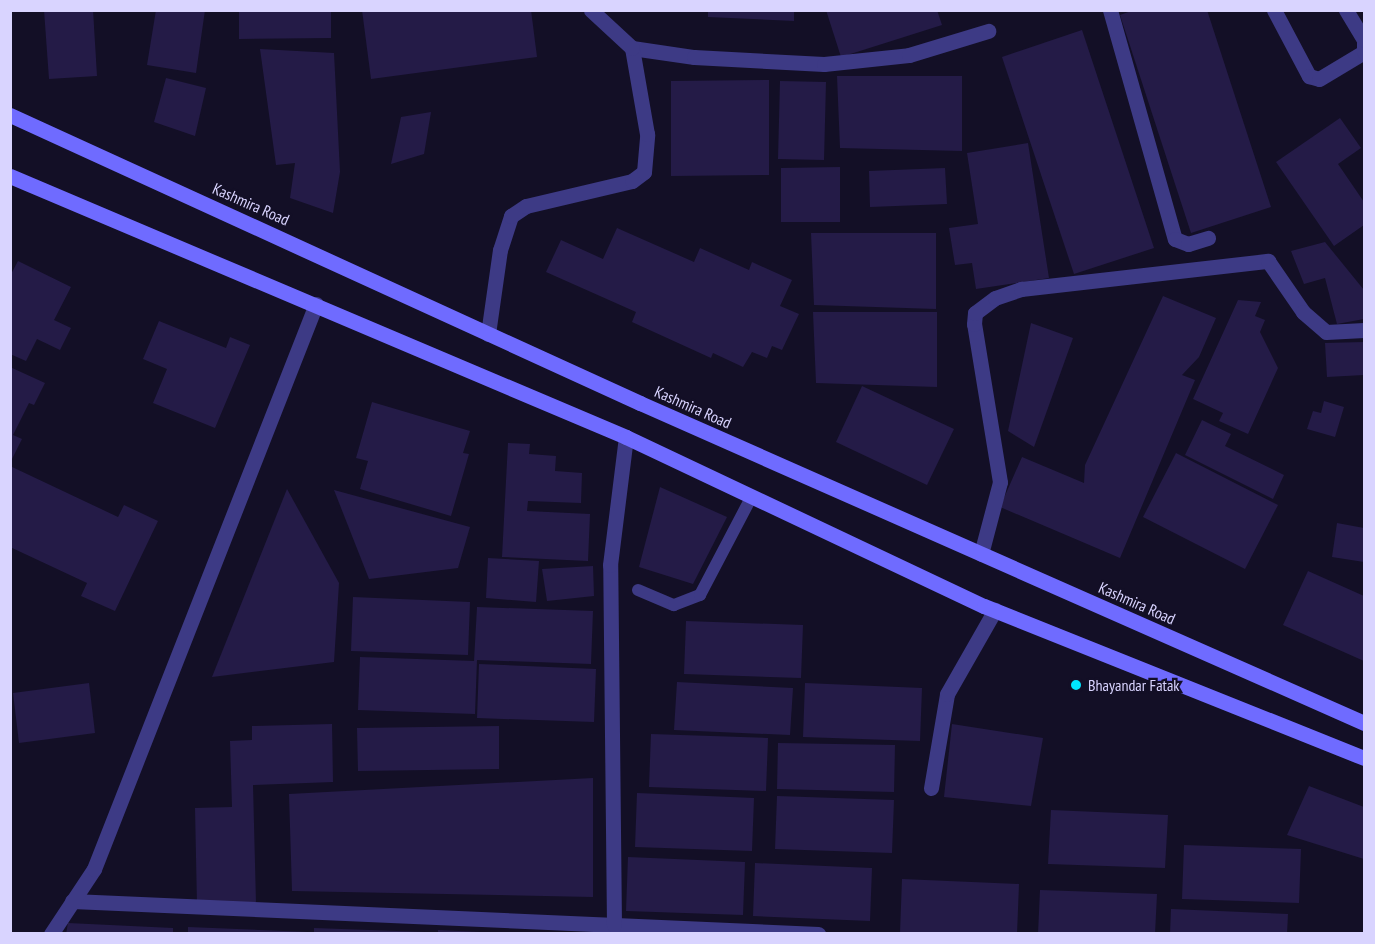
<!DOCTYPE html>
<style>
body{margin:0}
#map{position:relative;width:1375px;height:944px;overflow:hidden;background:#130f26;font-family:"PT Sans Narrow",sans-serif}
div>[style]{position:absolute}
.building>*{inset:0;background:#241b47}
.service>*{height:12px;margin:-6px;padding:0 6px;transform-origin:6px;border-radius:6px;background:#3d3a85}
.minor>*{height:15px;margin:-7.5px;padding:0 7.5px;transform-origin:7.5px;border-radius:7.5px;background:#3d3a85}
.secondary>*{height:15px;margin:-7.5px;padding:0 7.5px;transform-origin:7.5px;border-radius:7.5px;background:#6f6bff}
.dots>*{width:16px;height:16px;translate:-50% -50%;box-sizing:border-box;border:3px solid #130f26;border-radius:50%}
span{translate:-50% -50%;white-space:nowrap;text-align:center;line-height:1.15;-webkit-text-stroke:4.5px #130f26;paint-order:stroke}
.street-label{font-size:16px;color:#d9d4ff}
.poi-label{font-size:16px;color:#d9d4ff}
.left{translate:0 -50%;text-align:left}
.frame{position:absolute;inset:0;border:12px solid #d9d4ff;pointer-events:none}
</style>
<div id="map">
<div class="building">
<div style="clip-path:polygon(44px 10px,93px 10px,97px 76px,49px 79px)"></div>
<div style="clip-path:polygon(156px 10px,205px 10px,196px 73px,147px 65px)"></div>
<div style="clip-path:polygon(239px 10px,331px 10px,331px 38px,239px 39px)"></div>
<div style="clip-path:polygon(362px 10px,531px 10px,537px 57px,371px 79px)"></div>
<div style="clip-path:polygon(708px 10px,794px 10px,794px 21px,708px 17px)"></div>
<div style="clip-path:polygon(826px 10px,937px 10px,942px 25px,841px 57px)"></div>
<div style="clip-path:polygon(1134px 10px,1207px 10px,1271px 207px,1191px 233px,1120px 15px)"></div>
<div style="clip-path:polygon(1082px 30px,1154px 248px,1074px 274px,1002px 57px)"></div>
<div style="clip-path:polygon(260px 49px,334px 53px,340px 172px,333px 213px,290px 198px,295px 163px,276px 165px)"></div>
<div style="clip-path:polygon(837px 76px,962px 76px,962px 151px,840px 148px)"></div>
<div style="clip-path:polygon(166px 78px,206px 88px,195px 136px,154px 122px)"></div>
<div style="clip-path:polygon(769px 80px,769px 175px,671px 176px,671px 81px)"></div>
<div style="clip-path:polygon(780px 81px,826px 82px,824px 160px,778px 159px)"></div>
<div style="clip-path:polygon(431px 112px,424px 154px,391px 164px,401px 117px)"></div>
<div style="clip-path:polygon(1340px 118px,1361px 148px,1338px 164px,1364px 202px,1364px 225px,1334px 246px,1276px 162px)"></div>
<div style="clip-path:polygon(1028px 143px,1049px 278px,976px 289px,972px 263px,955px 265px,949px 228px,978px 224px,967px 153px)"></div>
<div style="clip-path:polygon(840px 167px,840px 222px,781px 222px,781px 168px)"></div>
<div style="clip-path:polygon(945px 168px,947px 204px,870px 207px,869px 171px)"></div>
<div style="clip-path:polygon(617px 228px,694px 262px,700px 248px,749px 270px,752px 262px,792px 280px,780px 306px,799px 314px,782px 350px,772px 346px,767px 358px,752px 352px,743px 367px,713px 353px,711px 358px,632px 322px,636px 312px,546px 272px,561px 240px,603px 259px)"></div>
<div style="clip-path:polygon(811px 233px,936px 233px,936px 309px,814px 305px)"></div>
<div style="clip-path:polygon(1325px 242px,1364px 290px,1364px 319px,1337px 324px,1325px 278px,1304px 284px,1291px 251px)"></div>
<div style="clip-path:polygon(18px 261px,71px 287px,54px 320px,71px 328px,60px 350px,37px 339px,26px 361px,10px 354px,10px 276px)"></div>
<div style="clip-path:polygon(1163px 296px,1216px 318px,1199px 357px,1182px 375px,1195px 380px,1120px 558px,1000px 507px,1022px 457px,1084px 483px,1085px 465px)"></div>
<div style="clip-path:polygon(1238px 300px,1261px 302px,1255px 316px,1265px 320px,1260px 332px,1278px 368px,1248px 434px,1219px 421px,1223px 413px,1193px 399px)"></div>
<div style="clip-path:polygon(813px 312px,937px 312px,937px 387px,816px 383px)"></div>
<div style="clip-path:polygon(159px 321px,226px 348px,230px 337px,250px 345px,215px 428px,153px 403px,167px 369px,143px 359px)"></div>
<div style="clip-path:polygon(1031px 323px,1073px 338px,1034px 447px,1008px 431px)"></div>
<div style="clip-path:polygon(1364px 342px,1364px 375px,1327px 377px,1325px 343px)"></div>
<div style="clip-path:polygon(10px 367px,45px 383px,34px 405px,29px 403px,13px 435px,22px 439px,10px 463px)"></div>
<div style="clip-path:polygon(862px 386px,954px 429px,927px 485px,836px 442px)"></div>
<div style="clip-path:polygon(1324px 401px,1344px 407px,1335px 437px,1307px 429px,1313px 411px,1321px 413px)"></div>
<div style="clip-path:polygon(372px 402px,470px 431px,463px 453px,469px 454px,451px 516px,360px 489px,368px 461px,356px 458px)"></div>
<div style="clip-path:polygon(1202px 420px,1231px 434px,1225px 446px,1284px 475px,1273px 499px,1185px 455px)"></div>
<div style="clip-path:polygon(508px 443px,530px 444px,529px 454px,556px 456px,555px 471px,582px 473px,581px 503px,528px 501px,527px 511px,590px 514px,588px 561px,502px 557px)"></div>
<div style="clip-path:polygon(1176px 453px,1278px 505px,1245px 569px,1143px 517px)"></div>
<div style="clip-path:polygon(10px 466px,118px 517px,124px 505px,158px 521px,115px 611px,81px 596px,87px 583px,10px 547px)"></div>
<div style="clip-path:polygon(660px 487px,727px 517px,693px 584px,639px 567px)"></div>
<div style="clip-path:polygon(287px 489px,339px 583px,334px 662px,212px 677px)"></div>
<div style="clip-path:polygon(334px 490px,470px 527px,458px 568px,369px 579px)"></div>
<div style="clip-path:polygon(1337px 523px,1364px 528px,1364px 562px,1332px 557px)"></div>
<div style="clip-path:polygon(488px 558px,539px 561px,536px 602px,486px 598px)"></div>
<div style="clip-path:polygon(593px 566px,594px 596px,547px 601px,542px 569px)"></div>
<div style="clip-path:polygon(1308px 571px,1364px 596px,1364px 661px,1283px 625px)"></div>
<div style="clip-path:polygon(353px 597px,470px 602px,468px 655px,351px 651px)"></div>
<div style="clip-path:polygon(477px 607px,593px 611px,591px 664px,477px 660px,475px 714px,358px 710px,360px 657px,474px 661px)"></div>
<div style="clip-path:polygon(686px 621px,803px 625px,801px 678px,684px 674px)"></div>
<div style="clip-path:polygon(479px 664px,596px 669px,594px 722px,477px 718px)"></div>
<div style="clip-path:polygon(677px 682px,793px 688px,790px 735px,674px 730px)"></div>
<div style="clip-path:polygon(89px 683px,95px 733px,19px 743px,13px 693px)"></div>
<div style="clip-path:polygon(805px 683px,922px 688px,920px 741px,803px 737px)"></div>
<div style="clip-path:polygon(332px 724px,333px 782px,253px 785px,256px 903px,197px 905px,195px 808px,232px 807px,230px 741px,252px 740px,252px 726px)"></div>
<div style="clip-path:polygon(952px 724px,1043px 738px,1031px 806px,944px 797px)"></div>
<div style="clip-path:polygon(499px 726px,499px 769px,358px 771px,357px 728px)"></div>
<div style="clip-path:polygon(651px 734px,768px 738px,766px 791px,649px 787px)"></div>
<div style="clip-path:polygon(778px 743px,895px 745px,894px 792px,777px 789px)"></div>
<div style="clip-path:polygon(593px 778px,593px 897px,292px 891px,289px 794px)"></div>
<div style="clip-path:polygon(1309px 786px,1364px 807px,1364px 859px,1287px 835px)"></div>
<div style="clip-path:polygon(637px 793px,754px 798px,752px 851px,635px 847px)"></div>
<div style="clip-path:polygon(777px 796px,894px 800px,892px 853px,775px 849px)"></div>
<div style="clip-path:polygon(1051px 810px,1168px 815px,1165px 868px,1048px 864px)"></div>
<div style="clip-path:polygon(1184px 845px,1301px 849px,1299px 903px,1182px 899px)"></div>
<div style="clip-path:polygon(628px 857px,745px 862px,743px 915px,626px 911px)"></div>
<div style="clip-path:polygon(755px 863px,872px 868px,870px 921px,753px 916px)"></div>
<div style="clip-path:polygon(902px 879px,1019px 884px,1017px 934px,900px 933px)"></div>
<div style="clip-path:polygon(1040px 890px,1157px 894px,1155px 934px,1038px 934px)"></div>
<div style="clip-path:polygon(1171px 909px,1288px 914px,1287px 934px,1170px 934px)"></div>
<div style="clip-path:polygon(68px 923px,173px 928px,173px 934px,66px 934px)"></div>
<div style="clip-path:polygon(188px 927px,308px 932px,308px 934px,188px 934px)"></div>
<div style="clip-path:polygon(314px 928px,425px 932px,425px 934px,314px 934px)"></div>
<div style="clip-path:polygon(438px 930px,480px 932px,480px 934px,438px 934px)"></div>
</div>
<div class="service">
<div style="left:638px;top:590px;width:39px;rotate:23deg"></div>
<div style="left:674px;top:605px;width:28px;rotate:-21deg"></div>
<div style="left:700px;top:595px;width:112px;rotate:-62.3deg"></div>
</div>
<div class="minor">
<div style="left:1110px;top:10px;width:238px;rotate:74.2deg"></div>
<div style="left:1175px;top:239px;width:14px;rotate:21deg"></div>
<div style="left:1188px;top:244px;width:21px;rotate:-17deg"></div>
<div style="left:1274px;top:10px;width:75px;rotate:62.1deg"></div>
<div style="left:1309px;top:76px;width:10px;rotate:17deg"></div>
<div style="left:1319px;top:79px;width:52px;rotate:-31deg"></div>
<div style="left:1364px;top:52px;width:12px;rotate:-90deg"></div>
<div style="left:1364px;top:40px;width:35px;rotate:-121deg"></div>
<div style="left:632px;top:48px;width:63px;rotate:8.3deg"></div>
<div style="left:694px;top:57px;width:130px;rotate:3.1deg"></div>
<div style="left:824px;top:64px;width:85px;rotate:-6deg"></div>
<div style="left:909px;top:55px;width:83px;rotate:-16.9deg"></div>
<div style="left:488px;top:334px;width:85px;rotate:-81.9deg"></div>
<div style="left:500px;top:250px;width:36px;rotate:-72deg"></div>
<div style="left:511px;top:216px;width:18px;rotate:-34deg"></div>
<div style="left:526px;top:206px;width:109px;rotate:-13.3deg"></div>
<div style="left:632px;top:181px;width:15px;rotate:-37deg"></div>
<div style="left:644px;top:172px;width:38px;rotate:-85deg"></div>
<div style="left:647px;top:134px;width:87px;rotate:-99.9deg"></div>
<div style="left:632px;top:48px;width:56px;rotate:-137.2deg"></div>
<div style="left:981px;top:554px;width:74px;rotate:-75.2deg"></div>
<div style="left:1000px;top:482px;width:160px;rotate:-99.3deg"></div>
<div style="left:974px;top:324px;width:11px;rotate:-85deg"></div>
<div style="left:975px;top:313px;width:25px;rotate:-37deg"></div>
<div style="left:995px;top:298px;width:28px;rotate:-19deg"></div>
<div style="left:1021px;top:289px;width:249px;rotate:-6.5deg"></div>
<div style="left:1268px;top:261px;width:62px;rotate:55.5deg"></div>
<div style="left:1303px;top:312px;width:30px;rotate:41deg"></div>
<div style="left:1326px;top:332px;width:38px;rotate:-3deg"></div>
<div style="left:931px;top:788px;width:95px;rotate:-80.3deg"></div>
<div style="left:947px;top:694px;width:97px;rotate:-60.3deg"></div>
<div style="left:72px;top:901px;width:747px;rotate:2.53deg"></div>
<div style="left:614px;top:925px;width:360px;rotate:-90.6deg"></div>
<div style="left:610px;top:565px;width:129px;rotate:-82.9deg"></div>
<div style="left:51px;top:934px;width:78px;rotate:-56.5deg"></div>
<div style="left:94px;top:869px;width:607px;rotate:-68.55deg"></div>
</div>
<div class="secondary">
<div style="left:10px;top:115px;width:693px;rotate:24.57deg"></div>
<div style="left:640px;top:403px;width:792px;rotate:23.84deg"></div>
<div style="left:10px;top:176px;width:669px;rotate:22.96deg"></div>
<div style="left:626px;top:437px;width:396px;rotate:25.3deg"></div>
<div style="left:984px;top:606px;width:409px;rotate:21.8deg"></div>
</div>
<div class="dots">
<div style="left:1076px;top:685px;background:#00e5ff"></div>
</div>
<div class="street-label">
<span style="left:251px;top:204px;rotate:24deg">Kashmira Road</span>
<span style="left:693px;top:407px;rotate:24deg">Kashmira Road</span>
<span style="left:1137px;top:603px;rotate:24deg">Kashmira Road</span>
</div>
<div class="poi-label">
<span class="left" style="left:1088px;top:685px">Bhayandar Fatak</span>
</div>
<div class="frame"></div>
</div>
